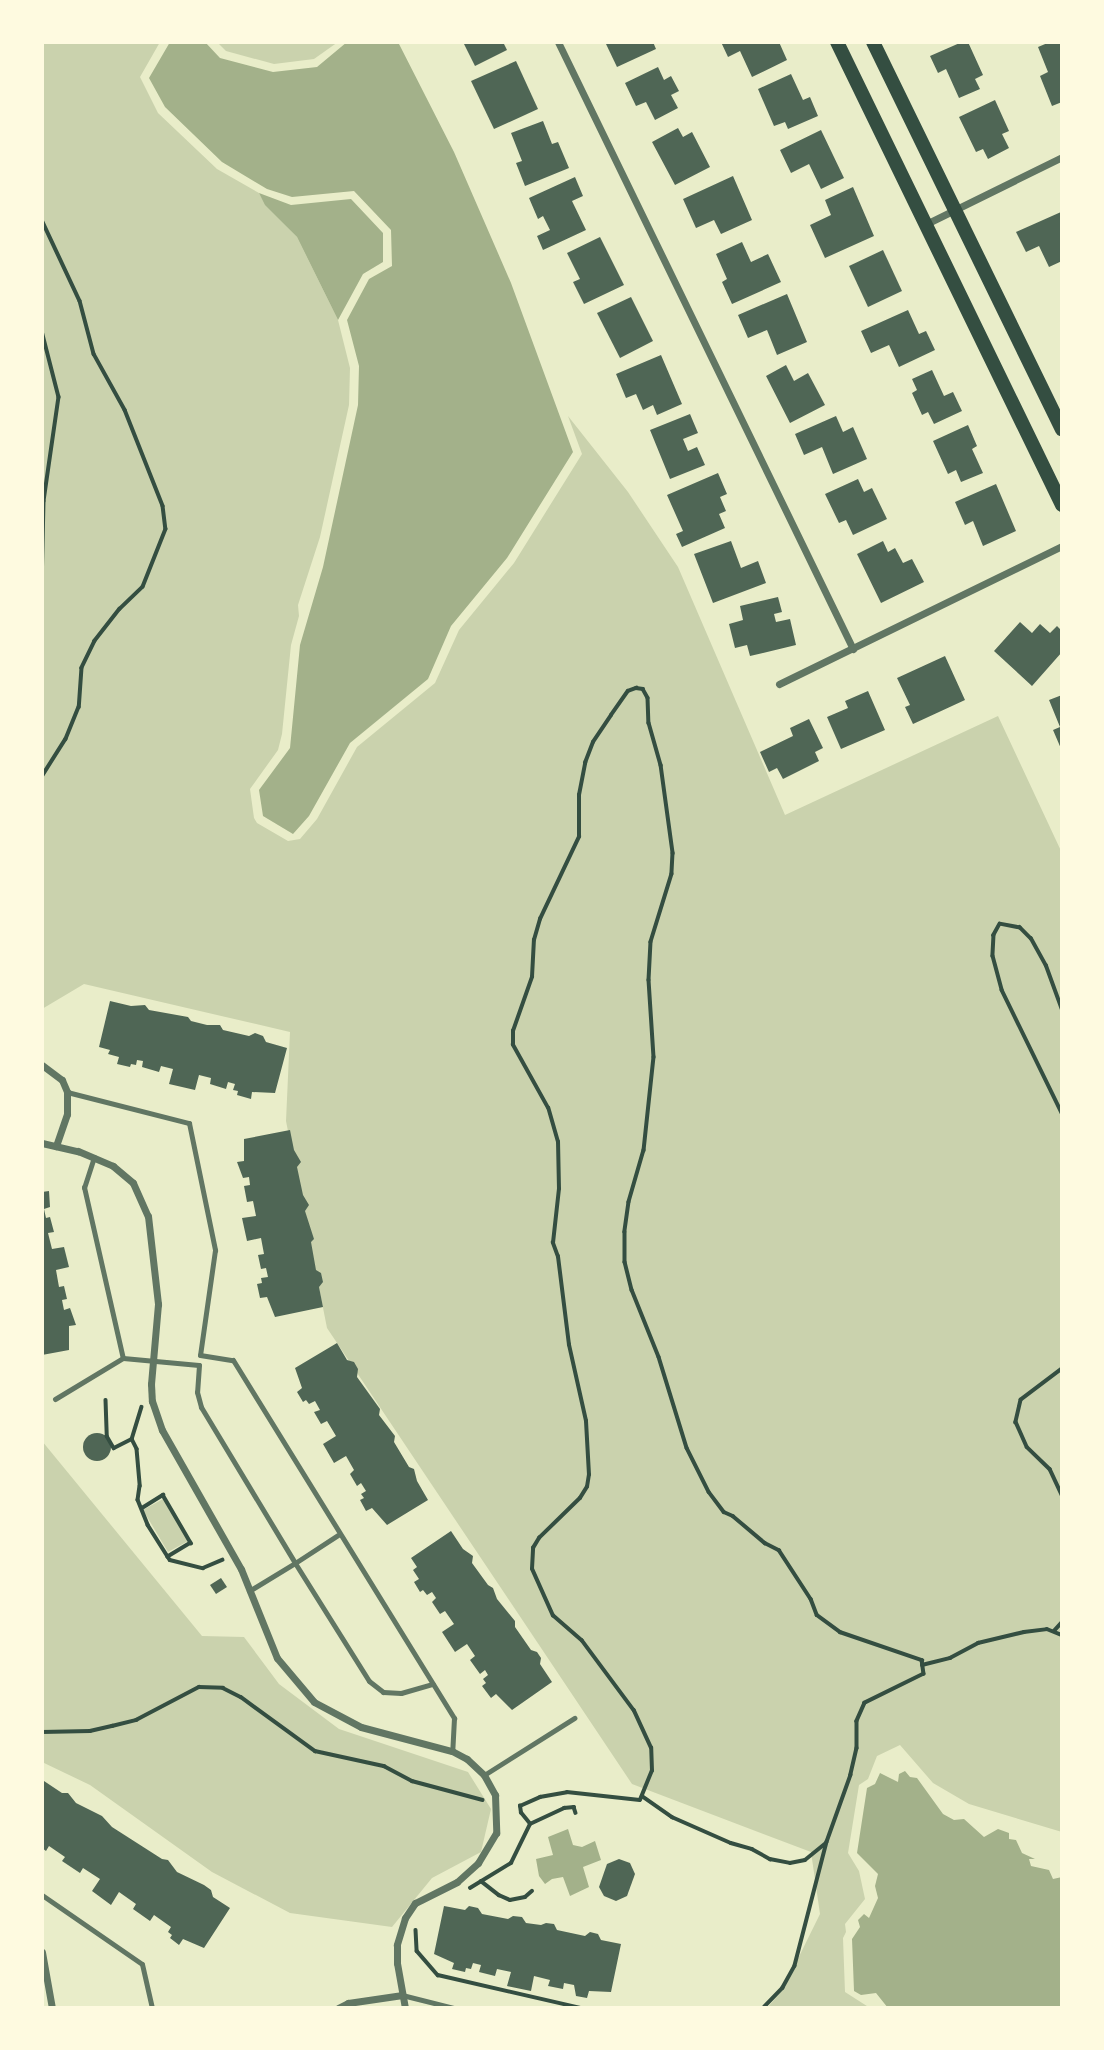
<!DOCTYPE html>
<style>
body{margin:0}
#map{position:relative;width:1104px;height:2050px;overflow:hidden;background:#e9edc9;font-family:Spectral,serif}
div>[style]{position:absolute}
.green>*{inset:0;background:#cad2ad}
.water>*{inset:0;background:#a3b18a}
.building>*{inset:0;background:#4f6655}
.round{border-radius:50%}
.path>*{height:3.5px;margin:-1.75px;padding:0 1.75px;transform-origin:1.75px;border-radius:1.75px;background:#344e41}
.service>*{height:5px;margin:-2.5px;padding:0 2.5px;transform-origin:2.5px;border-radius:2.5px;background:#617663}
.minor>*{height:7px;margin:-3.5px;padding:0 3.5px;transform-origin:3.5px;border-radius:3.5px;background:#617663}
.secondary>*{height:14px;margin:-7px;padding:0 7px;transform-origin:7px;border-radius:7px;background:#344e41}
span{translate:-50% -50%;white-space:nowrap;text-align:center;line-height:1.15;-webkit-text-stroke:5px #fefae0;paint-order:stroke}
.frame{position:absolute;inset:0;border:44px solid #fefae0;pointer-events:none}
</style>
<div id="map">
<div class="green">
<div style="clip-path:polygon(42px 42px,160px 42px,140px 77px,158px 113px,217px 169px,259px 193px,266px 205px,297px 237px,338px 320px,350px 368px,349px 405px,320px 537px,298px 605px,299px 616px,291px 645px,282px 734px,278px 750px,250px 789px,254px 818px,257px 823px,288px 841px,300px 839px,317px 819px,357px 747px,435px 683px,459px 630px,514px 563px,582px 454px,568px 416px,628px 492px,678px 567px,785px 815px,998px 716px,1062px 853px,1062px 1832px,969px 1804px,933px 1783px,900px 1745px,877px 1756px,868px 1779px,859px 1785px,848px 1853px,859px 1871px,865px 1899px,845px 1924px,846px 1932px,843px 1938px,845px 1992px,870px 2008px,767px 2008px,782px 1991px,820px 1914px,811px 1852px,632px 1784px,327px 1328px,286px 1121px,290px 1032px,84px 984px,42px 1009px)"></div>
<div style="clip-path:polygon(217px 42px,338px 42px,314px 59px,274px 64px,226px 51px)"></div>
<div style="clip-path:polygon(42px 1441px,202px 1636px,244px 1637px,279px 1684px,339px 1729px,468px 1772px,491px 1809px,481px 1852px,432px 1878px,392px 1927px,290px 1913px,212px 1872px,90px 1785px,42px 1762px)"></div>
<div style="clip-path:polygon(163px 1499px,188px 1541px,168px 1552px,143px 1510px)"></div>
</div>
<div class="water">
<div style="clip-path:polygon(170px 42px,205px 42px,220px 58px,273px 72px,317px 67px,347px 42px,398px 42px,454px 152px,511px 283px,573px 452px,507px 558px,451px 626px,428px 679px,350px 743px,309px 816px,293px 834px,263px 816px,259px 790px,290px 748px,300px 645px,323px 567px,358px 405px,359px 366px,347px 320px,369px 279px,392px 266px,391px 230px,354px 191px,292px 197px,267px 189px,222px 162px,165px 107px,149px 78px)"></div>
<div style="clip-path:polygon(259px 193px,291px 205px,351px 199px,383px 233px,383px 262px,363px 274px,338px 320px,297px 237px,265px 205px)"></div>
<div style="clip-path:polygon(905px 1771px,910px 1777px,917px 1778px,943px 1814px,954px 1820px,964px 1819px,984px 1837px,998px 1829px,1009px 1833px,1009px 1839px,1016px 1840px,1022px 1853px,1035px 1859px,1029px 1859px,1031px 1866px,1049px 1870px,1053px 1879px,1062px 1877px,1062px 2008px,888px 2008px,876px 1993px,861px 1995px,854px 1991px,852px 1939px,860px 1927px,858px 1920px,864px 1914px,869px 1918px,878px 1898px,875px 1886px,878px 1874px,857px 1853px,867px 1788px,875px 1784px,880px 1773px,898px 1782px,899px 1774px)"></div>
<div style="clip-path:polygon(568px 1829px,573px 1845px,582px 1847px,595px 1841px,601px 1860px,583px 1867px,589px 1887px,570px 1896px,563px 1877px,552px 1879px,545px 1884px,539px 1876px,536px 1859px,553px 1855px,548px 1837px)"></div>
</div>
<div class="building">
<div style="clip-path:polygon(463px 42px,503px 42px,507px 50px,475px 66px)"></div>
<div style="clip-path:polygon(611px 42px,653px 42px,656px 49px,617px 67px,606px 44px)"></div>
<div style="clip-path:polygon(721px 42px,779px 42px,787px 60px,752px 77px,740px 51px,728px 57px)"></div>
<div style="clip-path:polygon(962px 42px,968px 42px,983px 75px,975px 79px,980px 89px,959px 98px,946px 69px,938px 73px,930px 56px)"></div>
<div style="clip-path:polygon(1050px 42px,1062px 42px,1062px 102px,1052px 106px,1040px 76px,1048px 72px,1038px 47px)"></div>
<div style="clip-path:polygon(516px 61px,538px 109px,494px 129px,471px 81px)"></div>
<div style="clip-path:polygon(658px 67px,664px 80px,671px 76px,679px 91px,671px 95px,678px 108px,655px 120px,646px 102px,636px 106px,625px 83px)"></div>
<div style="clip-path:polygon(791px 74px,803px 100px,810px 97px,818px 116px,788px 129px,785px 122px,774px 126px,758px 89px)"></div>
<div style="clip-path:polygon(995px 100px,1009px 131px,1002px 134px,1009px 148px,988px 159px,983px 149px,976px 152px,959px 117px)"></div>
<div style="clip-path:polygon(543px 121px,552px 144px,558px 142px,569px 168px,525px 186px,516px 163px,522px 161px,511px 133px)"></div>
<div style="clip-path:polygon(678px 128px,683px 137px,692px 132px,710px 167px,675px 185px,652px 142px)"></div>
<div style="clip-path:polygon(821px 130px,844px 178px,821px 189px,809px 164px,791px 173px,780px 150px)"></div>
<div style="clip-path:polygon(733px 176px,752px 220px,721px 234px,714px 220px,696px 228px,683px 199px)"></div>
<div style="clip-path:polygon(575px 177px,583px 196px,572px 201px,586px 230px,543px 250px,537px 236px,550px 230px,543px 216px,538px 219px,529px 198px)"></div>
<div style="clip-path:polygon(853px 187px,874px 236px,825px 258px,810px 225px,831px 215px,825px 200px)"></div>
<div style="clip-path:polygon(1061px 212px,1062px 261px,1049px 267px,1039px 246px,1026px 252px,1016px 232px)"></div>
<div style="clip-path:polygon(600px 237px,624px 285px,584px 304px,573px 282px,580px 279px,567px 253px)"></div>
<div style="clip-path:polygon(742px 242px,751px 262px,768px 254px,781px 282px,732px 304px,722px 282px,727px 279px,716px 254px)"></div>
<div style="clip-path:polygon(883px 250px,902px 291px,868px 307px,849px 266px)"></div>
<div style="clip-path:polygon(787px 294px,807px 342px,777px 355px,767px 330px,748px 338px,738px 315px)"></div>
<div style="clip-path:polygon(631px 297px,653px 341px,620px 358px,597px 313px)"></div>
<div style="clip-path:polygon(908px 310px,919px 334px,926px 331px,935px 350px,899px 367px,889px 345px,871px 353px,861px 331px)"></div>
<div style="clip-path:polygon(661px 355px,682px 404px,657px 415px,653px 405px,643px 410px,636px 394px,626px 398px,616px 374px)"></div>
<div style="clip-path:polygon(786px 365px,794px 381px,808px 373px,825px 405px,790px 423px,766px 376px)"></div>
<div style="clip-path:polygon(932px 370px,944px 396px,953px 392px,962px 411px,934px 424px,928px 412px,922px 415px,912px 393px,917px 390px,912px 379px)"></div>
<div style="clip-path:polygon(690px 414px,698px 433px,683px 439px,688px 451px,697px 447px,705px 465px,670px 479px,650px 430px)"></div>
<div style="clip-path:polygon(836px 416px,843px 432px,853px 427px,867px 459px,833px 474px,822px 447px,804px 455px,795px 434px)"></div>
<div style="clip-path:polygon(968px 425px,977px 446px,972px 449px,983px 473px,961px 482px,956px 470px,948px 474px,933px 441px)"></div>
<div style="clip-path:polygon(718px 473px,727px 494px,720px 497px,726px 511px,719px 514px,725px 528px,682px 547px,676px 534px,683px 531px,667px 495px)"></div>
<div style="clip-path:polygon(858px 479px,864px 492px,872px 488px,887px 519px,853px 535px,846px 520px,839px 523px,825px 494px)"></div>
<div style="clip-path:polygon(996px 484px,1016px 531px,983px 546px,973px 521px,965px 525px,955px 502px)"></div>
<div style="clip-path:polygon(731px 541px,741px 568px,758px 561px,766px 583px,713px 603px,694px 554px)"></div>
<div style="clip-path:polygon(883px 541px,888px 552px,895px 548px,903px 563px,912px 559px,924px 582px,881px 603px,857px 554px)"></div>
<div style="clip-path:polygon(778px 597px,782px 612px,774px 614px,776px 622px,790px 619px,796px 645px,750px 656px,747px 645px,735px 648px,729px 624px,743px 620px,740px 606px)"></div>
<div style="clip-path:polygon(1020px 622px,1032px 633px,1040px 624px,1050px 633px,1057px 626px,1062px 631px,1062px 652px,1032px 686px,994px 651px)"></div>
<div style="clip-path:polygon(945px 656px,965px 700px,913px 724px,905px 707px,910px 705px,897px 678px)"></div>
<div style="clip-path:polygon(868px 691px,885px 730px,841px 749px,827px 717px,848px 708px,845px 701px)"></div>
<div style="clip-path:polygon(1062px 695px,1062px 751px,1053px 730px,1060px 727px,1049px 700px)"></div>
<div style="clip-path:polygon(809px 719px,823px 748px,815px 752px,819px 761px,783px 779px,777px 768px,769px 772px,760px 752px,793px 736px,790px 728px)"></div>
<div style="clip-path:polygon(110px 1001px,131px 1006px,145px 1005px,149px 1010px,188px 1017px,191px 1021px,207px 1025px,220px 1025px,223px 1030px,249px 1036px,255px 1033px,263px 1036px,266px 1042px,287px 1048px,275px 1093px,252px 1092px,251px 1099px,237px 1095px,238px 1091px,233px 1090px,235px 1084px,228px 1082px,226px 1089px,210px 1084px,211px 1078px,199px 1075px,195px 1090px,169px 1084px,173px 1069px,161px 1066px,159px 1072px,142px 1067px,143px 1061px,137px 1060px,136px 1065px,131px 1064px,130px 1067px,117px 1064px,119px 1057px,108px 1054px,110px 1050px,99px 1047px)"></div>
<div style="clip-path:polygon(290px 1130px,294px 1150px,301px 1162px,297px 1167px,303px 1195px,309px 1205px,305px 1211px,314px 1239px,311px 1242px,316px 1270px,321px 1273px,323px 1282px,319px 1287px,323px 1307px,275px 1317px,267px 1297px,260px 1298px,257px 1284px,262px 1283px,261px 1278px,268px 1277px,266px 1268px,261px 1269px,258px 1255px,264px 1254px,261px 1238px,247px 1241px,242px 1218px,256px 1216px,253px 1201px,247px 1202px,244px 1186px,250px 1185px,249px 1177px,243px 1178px,237px 1162px,244px 1161px,244px 1139px)"></div>
<div style="clip-path:polygon(49px 1191px,50px 1207px,44px 1209px,46px 1218px,50px 1217px,54px 1232px,48px 1233px,52px 1249px,64px 1247px,69px 1267px,56px 1270px,59px 1287px,64px 1286px,67px 1299px,62px 1300px,64px 1310px,70px 1308px,76px 1325px,69px 1326px,69px 1350px,42px 1355px,42px 1192px)"></div>
<div style="clip-path:polygon(337px 1343px,347px 1360px,354px 1362px,358px 1369px,357px 1377px,380px 1409px,379px 1415px,395px 1436px,394px 1442px,409px 1467px,414px 1469px,417px 1481px,428px 1500px,387px 1525px,372px 1508px,366px 1511px,360px 1500px,364px 1498px,361px 1494px,366px 1491px,361px 1483px,357px 1486px,350px 1474px,354px 1470px,346px 1456px,334px 1463px,323px 1444px,336px 1436px,327px 1421px,321px 1424px,314px 1412px,320px 1410px,315px 1401px,309px 1404px,306px 1400px,303px 1402px,297px 1392px,302px 1388px,295px 1368px)"></div>
<div class="round" style="left:83px;top:1433px;width:28px;height:28px"></div>
<div style="clip-path:polygon(451px 1531px,463px 1549px,473px 1556px,472px 1563px,488px 1585px,493px 1588px,497px 1599px,515px 1621px,515px 1627px,531px 1650px,537px 1652px,541px 1658px,540px 1664px,552px 1682px,512px 1710px,496px 1694px,491px 1698px,482px 1686px,486px 1683px,483px 1679px,488px 1675px,485px 1670px,480px 1674px,470px 1660px,475px 1656px,467px 1644px,455px 1652px,442px 1632px,454px 1624px,445px 1611px,440px 1614px,432px 1602px,436px 1598px,432px 1592px,427px 1595px,423px 1590px,420px 1592px,414px 1582px,419px 1579px,413px 1570px,417px 1567px,411px 1558px)"></div>
<div style="clip-path:polygon(221px 1578px,227px 1587px,216px 1594px,210px 1585px)"></div>
<div style="clip-path:polygon(44px 1781px,62px 1793px,68px 1793px,76px 1803px,102px 1816px,112px 1827px,162px 1859px,168px 1860px,177px 1872px,204px 1885px,211px 1890px,213px 1897px,230px 1908px,204px 1948px,183px 1939px,179px 1945px,170px 1938px,172px 1935px,168px 1932px,171px 1927px,154px 1915px,150px 1921px,133px 1909px,136px 1904px,119px 1892px,111px 1905px,92px 1891px,100px 1879px,83px 1868px,80px 1873px,62px 1861px,65px 1857px,49px 1846px,46px 1851px,42px 1848px)"></div>
<div style="clip-path:polygon(619px 1859px,630px 1863px,635px 1874px,627px 1896px,616px 1901px,604px 1896px,599px 1887px,607px 1864px)"></div>
<div style="clip-path:polygon(444px 1906px,465px 1910px,469px 1906px,478px 1908px,482px 1914px,508px 1919px,513px 1916px,522px 1917px,526px 1923px,541px 1925px,546px 1923px,554px 1924px,557px 1930px,585px 1936px,590px 1932px,598px 1934px,601px 1940px,621px 1944px,611px 1992px,589px 1991px,587px 1998px,576px 1996px,574px 1985px,564px 1983px,563px 1989px,548px 1986px,550px 1980px,534px 1976px,531px 1991px,507px 1986px,511px 1972px,497px 1969px,495px 1976px,479px 1972px,481px 1965px,473px 1963px,471px 1969px,466px 1968px,465px 1972px,452px 1969px,454px 1963px,434px 1954px)"></div>
</div>
<div class="path">
<div style="left:42px;top:220px;width:89px;rotate:64.9deg"></div>
<div style="left:80px;top:301px;width:55px;rotate:75.2deg"></div>
<div style="left:94px;top:354px;width:64px;rotate:61deg"></div>
<div style="left:125px;top:410px;width:103px;rotate:68.4deg"></div>
<div style="left:163px;top:506px;width:23px;rotate:83deg"></div>
<div style="left:166px;top:529px;width:62px;rotate:111.6deg"></div>
<div style="left:143px;top:587px;width:32px;rotate:136deg"></div>
<div style="left:120px;top:609px;width:41px;rotate:128deg"></div>
<div style="left:95px;top:641px;width:30px;rotate:116deg"></div>
<div style="left:82px;top:668px;width:39px;rotate:94deg"></div>
<div style="left:79px;top:707px;width:35px;rotate:112deg"></div>
<div style="left:66px;top:739px;width:45px;rotate:122.3deg"></div>
<div style="left:42px;top:331px;width:68px;rotate:75.6deg"></div>
<div style="left:59px;top:397px;width:105px;rotate:98.2deg"></div>
<div style="left:44px;top:501px;width:89px;rotate:91.3deg"></div>
<div style="left:1062px;top:1010px;width:47px;rotate:-110deg"></div>
<div style="left:1046px;top:966px;width:31px;rotate:-119deg"></div>
<div style="left:1031px;top:939px;width:16px;rotate:-135deg"></div>
<div style="left:1020px;top:928px;width:20px;rotate:-169deg"></div>
<div style="left:1000px;top:924px;width:13px;rotate:119deg"></div>
<div style="left:994px;top:935px;width:21px;rotate:93deg"></div>
<div style="left:993px;top:956px;width:35px;rotate:75deg"></div>
<div style="left:1002px;top:990px;width:137px;rotate:64deg"></div>
<div style="left:1062px;top:1369px;width:51px;rotate:142.9deg"></div>
<div style="left:1021px;top:1400px;width:23px;rotate:103deg"></div>
<div style="left:1016px;top:1422px;width:27px;rotate:66deg"></div>
<div style="left:1027px;top:1447px;width:32px;rotate:44deg"></div>
<div style="left:1050px;top:1469px;width:29px;rotate:65deg"></div>
<div style="left:106px;top:1400px;width:36px;rotate:88deg"></div>
<div style="left:107px;top:1436px;width:14px;rotate:60deg"></div>
<div style="left:114px;top:1448px;width:20px;rotate:-27deg"></div>
<div style="left:142px;top:1407px;width:34px;rotate:107deg"></div>
<div style="left:132px;top:1439px;width:11px;rotate:63deg"></div>
<div style="left:137px;top:1449px;width:37px;rotate:85deg"></div>
<div style="left:140px;top:1486px;width:14px;rotate:98deg"></div>
<div style="left:138px;top:1500px;width:27px;rotate:68deg"></div>
<div style="left:148px;top:1525px;width:41px;rotate:57.8deg"></div>
<div style="left:170px;top:1560px;width:34px;rotate:14deg"></div>
<div style="left:203px;top:1568px;width:21px;rotate:-23deg"></div>
<div style="left:142px;top:1508px;width:25px;rotate:-32deg"></div>
<div style="left:163px;top:1495px;width:56px;rotate:59.7deg"></div>
<div style="left:191px;top:1543px;width:27px;rotate:149deg"></div>
<div style="left:1054px;top:1631px;width:12px;rotate:-48deg"></div>
<div style="left:922px;top:1665px;width:29px;rotate:-14deg"></div>
<div style="left:950px;top:1658px;width:32px;rotate:-28deg"></div>
<div style="left:978px;top:1643px;width:47px;rotate:-13.4deg"></div>
<div style="left:1024px;top:1632px;width:23px;rotate:-7deg"></div>
<div style="left:1047px;top:1629px;width:16px;rotate:22deg"></div>
<div style="left:42px;top:1732px;width:48px;rotate:-1.2deg"></div>
<div style="left:90px;top:1731px;width:23px;rotate:-13deg"></div>
<div style="left:112px;top:1726px;width:25px;rotate:-14deg"></div>
<div style="left:136px;top:1720px;width:71px;rotate:-27.6deg"></div>
<div style="left:199px;top:1687px;width:24px;rotate:2deg"></div>
<div style="left:223px;top:1688px;width:20px;rotate:27deg"></div>
<div style="left:241px;top:1697px;width:92px;rotate:36.1deg"></div>
<div style="left:315px;top:1751px;width:71px;rotate:12.3deg"></div>
<div style="left:384px;top:1766px;width:32px;rotate:28deg"></div>
<div style="left:412px;top:1781px;width:73px;rotate:15deg"></div>
<div style="left:642px;top:1796px;width:37px;rotate:35deg"></div>
<div style="left:672px;top:1817px;width:64px;rotate:23.8deg"></div>
<div style="left:731px;top:1843px;width:22px;rotate:16deg"></div>
<div style="left:752px;top:1849px;width:21px;rotate:29deg"></div>
<div style="left:770px;top:1859px;width:20px;rotate:11deg"></div>
<div style="left:790px;top:1863px;width:15px;rotate:-11deg"></div>
<div style="left:805px;top:1860px;width:26px;rotate:-39deg"></div>
<div style="left:530px;top:1824px;width:14px;rotate:-129deg"></div>
<div style="left:521px;top:1813px;width:7px;rotate:-98deg"></div>
<div style="left:520px;top:1806px;width:22px;rotate:-24deg"></div>
<div style="left:540px;top:1797px;width:27px;rotate:-10deg"></div>
<div style="left:567px;top:1792px;width:73px;rotate:6.3deg"></div>
<div style="left:640px;top:1800px;width:31px;rotate:-68deg"></div>
<div style="left:652px;top:1771px;width:23px;rotate:-92deg"></div>
<div style="left:651px;top:1748px;width:41px;rotate:-114.7deg"></div>
<div style="left:634px;top:1711px;width:87px;rotate:-126.6deg"></div>
<div style="left:582px;top:1641px;width:38px;rotate:-139deg"></div>
<div style="left:553px;top:1616px;width:51px;rotate:-114.1deg"></div>
<div style="left:532px;top:1569px;width:21px;rotate:-87deg"></div>
<div style="left:533px;top:1548px;width:12px;rotate:-59deg"></div>
<div style="left:539px;top:1538px;width:57px;rotate:-44.3deg"></div>
<div style="left:580px;top:1498px;width:13px;rotate:-58deg"></div>
<div style="left:587px;top:1487px;width:12px;rotate:-81deg"></div>
<div style="left:589px;top:1475px;width:54px;rotate:-93.2deg"></div>
<div style="left:586px;top:1421px;width:78px;rotate:-102.6deg"></div>
<div style="left:569px;top:1345px;width:89px;rotate:-97.1deg"></div>
<div style="left:558px;top:1257px;width:15px;rotate:-110deg"></div>
<div style="left:553px;top:1243px;width:54px;rotate:-83.7deg"></div>
<div style="left:559px;top:1189px;width:47px;rotate:-91.2deg"></div>
<div style="left:558px;top:1142px;width:35px;rotate:-106deg"></div>
<div style="left:548px;top:1108px;width:72px;rotate:-119.1deg"></div>
<div style="left:513px;top:1045px;width:14px;rotate:-90deg"></div>
<div style="left:513px;top:1031px;width:57px;rotate:-70.6deg"></div>
<div style="left:532px;top:977px;width:37px;rotate:-87deg"></div>
<div style="left:534px;top:940px;width:22px;rotate:-74deg"></div>
<div style="left:540px;top:919px;width:91px;rotate:-64.6deg"></div>
<div style="left:579px;top:837px;width:42px;rotate:-90deg"></div>
<div style="left:579px;top:795px;width:33px;rotate:-79deg"></div>
<div style="left:585px;top:763px;width:22px;rotate:-69deg"></div>
<div style="left:593px;top:742px;width:32px;rotate:-56deg"></div>
<div style="left:611px;top:715px;width:29px;rotate:-55deg"></div>
<div style="left:628px;top:691px;width:9px;rotate:-21deg"></div>
<div style="left:636px;top:688px;width:7px;rotate:8deg"></div>
<div style="left:643px;top:689px;width:10px;rotate:61deg"></div>
<div style="left:648px;top:698px;width:25px;rotate:88deg"></div>
<div style="left:649px;top:723px;width:44px;rotate:74.1deg"></div>
<div style="left:661px;top:765px;width:89px;rotate:82.2deg"></div>
<div style="left:673px;top:853px;width:21px;rotate:93deg"></div>
<div style="left:672px;top:874px;width:71px;rotate:107.2deg"></div>
<div style="left:651px;top:942px;width:38px;rotate:93deg"></div>
<div style="left:649px;top:980px;width:77px;rotate:86.3deg"></div>
<div style="left:654px;top:1057px;width:94px;rotate:96.1deg"></div>
<div style="left:644px;top:1150px;width:54px;rotate:106.1deg"></div>
<div style="left:629px;top:1202px;width:30px;rotate:98deg"></div>
<div style="left:625px;top:1232px;width:30px;rotate:90deg"></div>
<div style="left:625px;top:1262px;width:29px;rotate:76deg"></div>
<div style="left:632px;top:1290px;width:72px;rotate:68.1deg"></div>
<div style="left:659px;top:1357px;width:95px;rotate:72.9deg"></div>
<div style="left:687px;top:1448px;width:49px;rotate:63.4deg"></div>
<div style="left:709px;top:1492px;width:25px;rotate:53deg"></div>
<div style="left:724px;top:1512px;width:10px;rotate:24deg"></div>
<div style="left:733px;top:1516px;width:42px;rotate:40.2deg"></div>
<div style="left:765px;top:1543px;width:16px;rotate:27deg"></div>
<div style="left:779px;top:1550px;width:59px;rotate:56.9deg"></div>
<div style="left:811px;top:1599px;width:17px;rotate:69deg"></div>
<div style="left:817px;top:1615px;width:29px;rotate:36deg"></div>
<div style="left:840px;top:1632px;width:87px;rotate:18.9deg"></div>
<div style="left:922px;top:1660px;width:14px;rotate:82deg"></div>
<div style="left:924px;top:1674px;width:66px;rotate:153.8deg"></div>
<div style="left:865px;top:1703px;width:20px;rotate:114deg"></div>
<div style="left:857px;top:1721px;width:27px;rotate:90deg"></div>
<div style="left:857px;top:1748px;width:28px;rotate:103deg"></div>
<div style="left:851px;top:1775px;width:71px;rotate:109.7deg"></div>
<div style="left:827px;top:1842px;width:128px;rotate:104.5deg"></div>
<div style="left:795px;top:1966px;width:25px;rotate:119deg"></div>
<div style="left:783px;top:1988px;width:28px;rotate:134deg"></div>
<div style="left:481px;top:1881px;width:23px;rotate:38deg"></div>
<div style="left:499px;top:1895px;width:12px;rotate:24deg"></div>
<div style="left:510px;top:1900px;width:15px;rotate:-11deg"></div>
<div style="left:525px;top:1897px;width:9px;rotate:-41deg"></div>
<div style="left:470px;top:1888px;width:48px;rotate:-31.4deg"></div>
<div style="left:511px;top:1863px;width:43px;rotate:-64deg"></div>
<div style="left:530px;top:1824px;width:38px;rotate:-25deg"></div>
<div style="left:564px;top:1808px;width:10px;rotate:-6deg"></div>
<div style="left:574px;top:1807px;width:6px;rotate:72deg"></div>
<div style="left:416px;top:1930px;width:21px;rotate:87deg"></div>
<div style="left:417px;top:1951px;width:32px;rotate:49deg"></div>
<div style="left:438px;top:1975px;width:147px;rotate:13deg"></div>
</div>
<div class="service">
<div style="left:67px;top:1092px;width:126px;rotate:14.3deg"></div>
<div style="left:189px;top:1123px;width:130px;rotate:78.4deg"></div>
<div style="left:215px;top:1250px;width:106px;rotate:98.1deg"></div>
<div style="left:200px;top:1355px;width:33px;rotate:9deg"></div>
<div style="left:233px;top:1360px;width:421px;rotate:58.3deg"></div>
<div style="left:454px;top:1718px;width:33px;rotate:93deg"></div>
<div style="left:94px;top:1157px;width:32px;rotate:108deg"></div>
<div style="left:84px;top:1187px;width:175px;rotate:77.2deg"></div>
<div style="left:123px;top:1358px;width:76px;rotate:5.3deg"></div>
<div style="left:199px;top:1365px;width:27px;rotate:94deg"></div>
<div style="left:197px;top:1392px;width:16px;rotate:75deg"></div>
<div style="left:201px;top:1407px;width:182px;rotate:58.9deg"></div>
<div style="left:295px;top:1563px;width:51px;rotate:-33.1deg"></div>
<div style="left:55px;top:1399px;width:79px;rotate:-31.1deg"></div>
<div style="left:249px;top:1591px;width:54px;rotate:-31.3deg"></div>
<div style="left:295px;top:1563px;width:139px;rotate:57.9deg"></div>
<div style="left:369px;top:1681px;width:18px;rotate:38deg"></div>
<div style="left:383px;top:1692px;width:18px;rotate:3deg"></div>
<div style="left:401px;top:1693px;width:33px;rotate:-16deg"></div>
<div style="left:484px;top:1775px;width:107px;rotate:-32.3deg"></div>
<div style="left:42px;top:1895px;width:121px;rotate:34.6deg"></div>
<div style="left:142px;top:1964px;width:45px;rotate:77.2deg"></div>
<div style="left:402px;top:1995px;width:54px;rotate:14deg"></div>
</div>
<div class="minor">
<div style="left:558px;top:42px;width:675px;rotate:64.08deg"></div>
<div style="left:926px;top:224px;width:152px;rotate:-26.2deg"></div>
<div style="left:779px;top:684px;width:315px;rotate:-26deg"></div>
<div style="left:42px;top:1065px;width:25px;rotate:37deg"></div>
<div style="left:62px;top:1080px;width:13px;rotate:67deg"></div>
<div style="left:67px;top:1092px;width:22px;rotate:90deg"></div>
<div style="left:67px;top:1114px;width:34px;rotate:109deg"></div>
<div style="left:42px;top:1143px;width:37px;rotate:13deg"></div>
<div style="left:78px;top:1151px;width:38px;rotate:23deg"></div>
<div style="left:113px;top:1166px;width:26px;rotate:40deg"></div>
<div style="left:133px;top:1183px;width:36px;rotate:66deg"></div>
<div style="left:148px;top:1216px;width:89px;rotate:83.5deg"></div>
<div style="left:158px;top:1304px;width:80px;rotate:95deg"></div>
<div style="left:151px;top:1384px;width:17px;rotate:87deg"></div>
<div style="left:152px;top:1401px;width:31px;rotate:71deg"></div>
<div style="left:162px;top:1430px;width:160px;rotate:60.4deg"></div>
<div style="left:241px;top:1569px;width:96px;rotate:68deg"></div>
<div style="left:277px;top:1658px;width:57px;rotate:49.9deg"></div>
<div style="left:314px;top:1702px;width:53px;rotate:28deg"></div>
<div style="left:361px;top:1727px;width:94px;rotate:14.8deg"></div>
<div style="left:452px;top:1751px;width:17px;rotate:28deg"></div>
<div style="left:467px;top:1759px;width:23px;rotate:43deg"></div>
<div style="left:484px;top:1775px;width:23px;rotate:61deg"></div>
<div style="left:495px;top:1795px;width:38px;rotate:88deg"></div>
<div style="left:496px;top:1833px;width:35px;rotate:121deg"></div>
<div style="left:478px;top:1863px;width:28px;rotate:138deg"></div>
<div style="left:457px;top:1882px;width:47px;rotate:153.4deg"></div>
<div style="left:415px;top:1903px;width:18px;rotate:124deg"></div>
<div style="left:405px;top:1918px;width:28px;rotate:107deg"></div>
<div style="left:397px;top:1945px;width:18px;rotate:90deg"></div>
<div style="left:397px;top:1963px;width:46px;rotate:79.9deg"></div>
<div style="left:42px;top:1952px;width:57px;rotate:79.9deg"></div>
<div style="left:338px;top:2008px;width:11px;rotate:-27deg"></div>
<div style="left:348px;top:2003px;width:55px;rotate:-8.4deg"></div>
</div>
<div class="secondary">
<div style="left:837px;top:42px;width:515px;rotate:64.08deg"></div>
<div style="left:873px;top:42px;width:431px;rotate:64deg"></div>
</div>
<div class="frame"></div>
</div>
